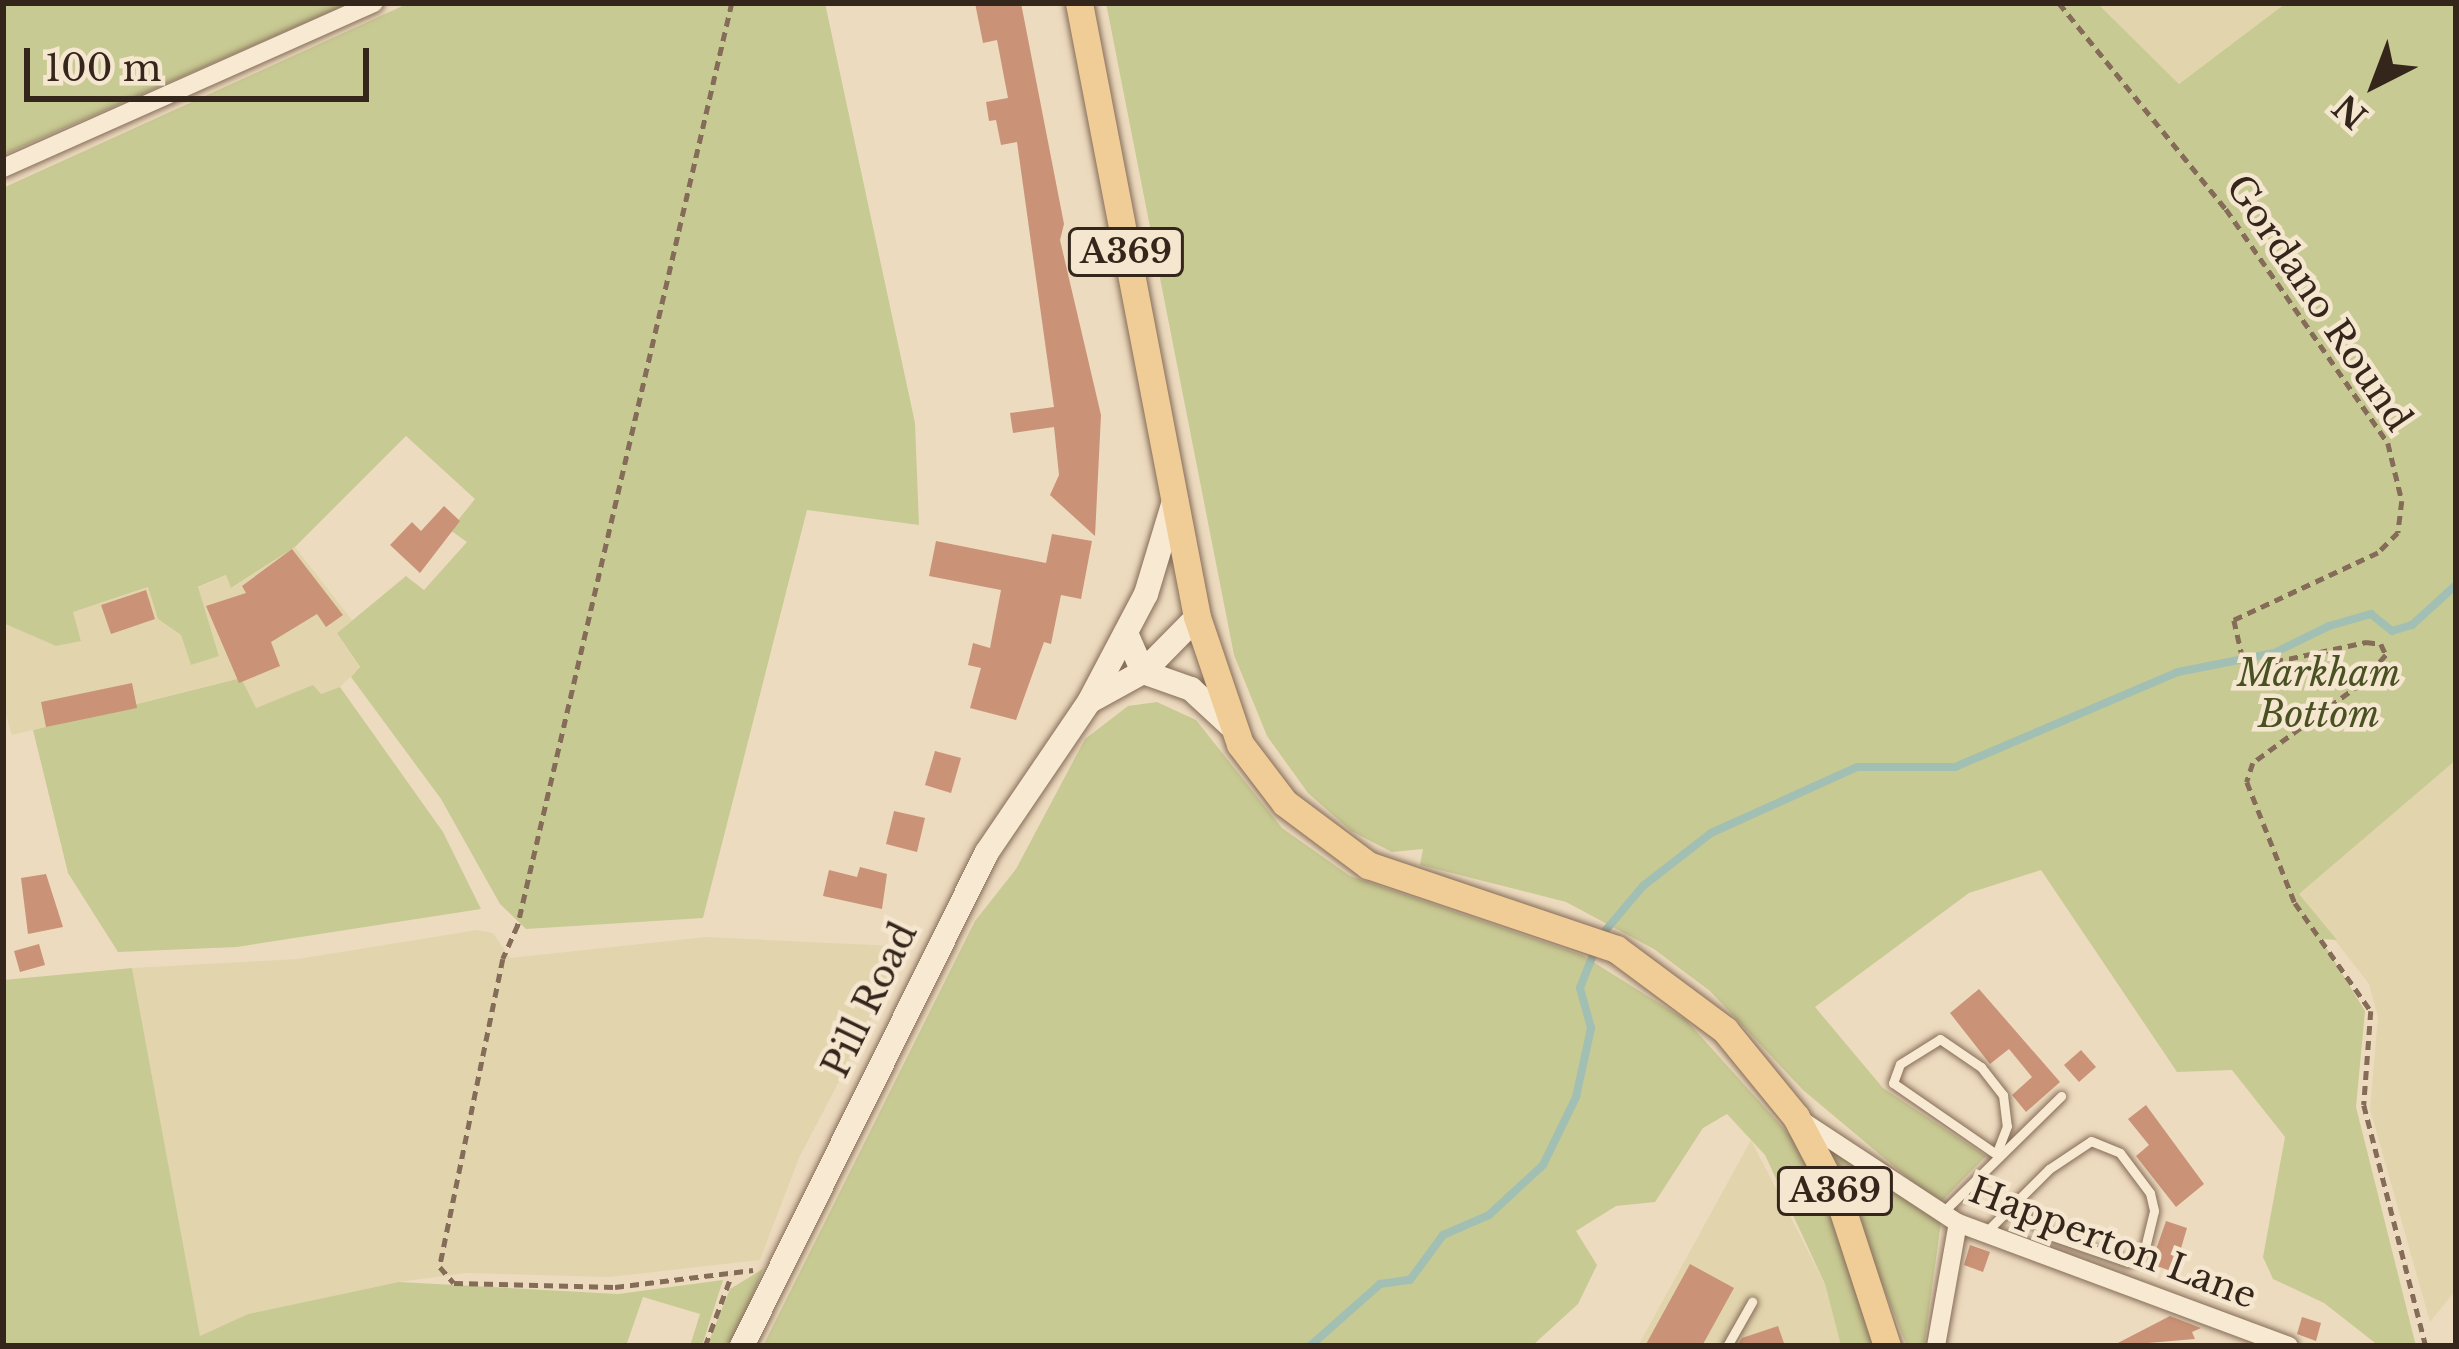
<!DOCTYPE html>
<style>
body{margin:0}
#map{position:relative;width:2459px;height:1349px;overflow:hidden;background:#eddbbf;font-family:"Libre Baskerville",serif}
div>[style]{position:absolute}
.farmland>*{inset:0;background:#e2d5ad}
.green>*{inset:0;background:#c8ca94}
.stream>*{height:8px;margin:-4px;padding:0 4px;transform-origin:4px;border-radius:4px;background:#a2bfb4}
.building>*{inset:0;background:#ca9276}
.path>*{height:4.5px;margin-top:-2.25px;transform-origin:0;background:repeating-linear-gradient(90deg,#856c58 0 9px,transparent 0 15px)}
.roads{filter:drop-shadow(0 0 3px #856c58) drop-shadow(0 0 3px #856c58)}
.lane>*{height:9px;margin:-4.5px;padding:0 4.5px;transform-origin:4.5px;border-radius:4.5px;background:#f8ead2}
.street>*{height:18px;margin:-9px;padding:0 9px;transform-origin:9px;border-radius:9px;background:#f8ead2}
.secondary>*{height:24px;margin:-12px;padding:0 12px;transform-origin:12px;border-radius:12px;background:#f8ead2}
.primary>*{height:27px;margin:-13.5px;padding:0 13.5px;transform-origin:13.5px;border-radius:13.5px;background:#f0cd97}
span{translate:-50% -50%;white-space:nowrap;text-align:center;line-height:1.15;-webkit-text-stroke:9px #f4e6cf;paint-order:stroke}
.shield-label span{padding:3px 9px;background:#f4e6cf;border:3px solid;border-radius:9px;-webkit-text-stroke-width:0}
.shield-label{font-size:33px;color:#35261c;font-weight:700}
.street-label{font-size:36px;color:#35261c}
.park-label{font-size:36px;color:#495123;font-style:italic}
.frame{position:absolute;inset:0;border:6px solid #35261c;pointer-events:none}
.north{position:absolute;left:2315px;top:24px;width:120px;height:120px;-webkit-text-stroke:9px #f4e6cf;paint-order:stroke;rotate:222deg;font-size:33px;font-weight:700;line-height:48px;text-align:center;color:#35261c}
.north::after{content:'';display:block;margin:auto;width:42px;height:54px;background:#35261c;clip-path:polygon(50% 0,100% 100%,50% 72%,0 100%)}
.scale{position:absolute;left:24px;top:48px;width:345px;height:54px;box-sizing:border-box;border:6px solid #35261c;border-top:0;padding-left:15px;font-size:36px;line-height:42px;white-space:nowrap;color:#35261c;-webkit-text-stroke:9px #f4e6cf;paint-order:stroke}
</style>
<div id="map">
<div class="farmland">
<div style="clip-path:polygon(2097px 3px,2286px 3px,2179px 84px)"></div>
<div style="clip-path:polygon(295px 547px,352px 620px,337px 633px,360px 668px,340px 687px,321px 694px,312px 686px,256px 708px,240px 678px,12px 735px,3px 706px,3px 623px,56px 646px,81px 640px,72px 612px,149px 587px,158px 619px,181px 635px,191px 665px,219px 655px,198px 588px,227px 575px,232px 588px)"></div>
<div style="clip-path:polygon(2456px 760px,2456px 1290px,2430px 1322px,2370px 1109px,2378px 1017px,2369px 984px,2299px 894px)"></div>
<div style="clip-path:polygon(477px 930px,493px 933px,510px 958px,706px 937px,894px 946px,901px 963px,799px 1158px,760px 1260px,610px 1277px,466px 1273px,399px 1282px,248px 1314px,200px 1337px,132px 968px,298px 959px)"></div>
<div style="clip-path:polygon(1751px 1140px,1825px 1284px,1841px 1346px,1638px 1346px)"></div>
</div>
<div class="green">
<div style="clip-path:polygon(3px 3px,350px 3px,3px 155px)"></div>
<div style="clip-path:polygon(409px 3px,825px 3px,915px 423px,919px 525px,807px 510px,703px 918px,526px 929px,500px 904px,441px 799px,351px 677px,360px 667px,337px 633px,406px 576px,424px 590px,467px 542px,450px 530px,475px 499px,406px 436px,295px 547px,231px 588px,226px 575px,198px 587px,219px 656px,191px 665px,181px 635px,158px 619px,148px 587px,73px 612px,81px 641px,56px 646px,3px 623px,3px 188px)"></div>
<div style="clip-path:polygon(1106px 3px,2097px 3px,2179px 84px,2286px 3px,2456px 3px,2456px 760px,2299px 894px,2337px 940px,2321px 939px,2365px 1011px,2356px 1107px,2416px 1346px,2379px 1346px,2324px 1303px,2273px 1279px,2263px 1257px,2285px 1137px,2232px 1070px,2177px 1072px,2041px 870px,1969px 893px,1815px 1007px,1883px 1088px,1986px 1156px,1939px 1204px,1803px 1090px,1710px 991px,1654px 949px,1566px 902px,1420px 865px,1423px 849px,1392px 852px,1351px 831px,1308px 793px,1267px 736px,1234px 655px)"></div>
<div style="clip-path:polygon(241px 678px,256px 708px,313px 685px,321px 694px,340px 687px,443px 832px,481px 909px,237px 947px,118px 952px,68px 873px,33px 730px)"></div>
<div style="clip-path:polygon(1157px 702px,1196px 720px,1282px 828px,1350px 876px,1582px 955px,1686px 1020px,1795px 1141px,1841px 1222px,1880px 1346px,1841px 1346px,1825px 1284px,1765px 1155px,1727px 1114px,1703px 1128px,1655px 1202px,1616px 1206px,1576px 1231px,1597px 1265px,1578px 1304px,1532px 1346px,763px 1346px,975px 921px,1016px 869px,1085px 739px,1128px 706px)"></div>
<div style="clip-path:polygon(132px 968px,200px 1336px,248px 1314px,399px 1282px,618px 1294px,723px 1280px,702px 1346px,690px 1346px,700px 1314px,643px 1297px,626px 1346px,3px 1346px,3px 980px)"></div>
<div style="clip-path:polygon(1825px 1143px,1941px 1222px,1924px 1346px,1907px 1346px)"></div>
<div style="clip-path:polygon(763px 1269px,733px 1346px,707px 1346px,730px 1289px)"></div>
</div>
<div class="stream">
<div style="left:1310px;top:1346px;width:94px;rotate:-41.5deg"></div>
<div style="left:1380px;top:1284px;width:30px;rotate:-8deg"></div>
<div style="left:1410px;top:1280px;width:56px;rotate:-53.7deg"></div>
<div style="left:1443px;top:1235px;width:50px;rotate:-23.5deg"></div>
<div style="left:1489px;top:1215px;width:74px;rotate:-42.8deg"></div>
<div style="left:1543px;top:1165px;width:76px;rotate:-64.1deg"></div>
<div style="left:1576px;top:1097px;width:71px;rotate:-77.7deg"></div>
<div style="left:1591px;top:1028px;width:41px;rotate:-105.4deg"></div>
<div style="left:1580px;top:988px;width:55px;rotate:-68.6deg"></div>
<div style="left:1600px;top:937px;width:67px;rotate:-49.9deg"></div>
<div style="left:1643px;top:886px;width:86px;rotate:-37.9deg"></div>
<div style="left:1711px;top:833px;width:160px;rotate:-24.3deg"></div>
<div style="left:1857px;top:767px;width:98px"></div>
<div style="left:1955px;top:767px;width:242px;rotate:-23.1deg"></div>
<div style="left:2178px;top:672px;width:98px;rotate:-11.2deg"></div>
<div style="left:2274px;top:653px;width:61px;rotate:-26.1deg"></div>
<div style="left:2329px;top:626px;width:44px;rotate:-15.9deg"></div>
<div style="left:2371px;top:614px;width:27px;rotate:39deg"></div>
<div style="left:2392px;top:631px;width:21px;rotate:-17deg"></div>
<div style="left:2412px;top:625px;width:59px;rotate:-42.3deg"></div>
</div>
<div class="building">
<div style="clip-path:polygon(975px 3px,1021px 3px,1064px 224px,1060px 240px,1101px 415px,1095px 536px,1050px 495px,1059px 475px,1054px 427px,1013px 433px,1010px 413px,1054px 407px,1017px 142px,1001px 145px,996px 120px,989px 121px,986px 102px,1008px 98px,997px 40px,983px 43px)"></div>
<div style="clip-path:polygon(444px 506px,460px 521px,420px 573px,390px 545px,412px 522px,421px 531px)"></div>
<div style="clip-path:polygon(1052px 534px,1092px 541px,1081px 599px,1061px 595px,1051px 644px,1044px 642px,1016px 720px,970px 708px,981px 668px,968px 665px,973px 643px,990px 648px,1001px 590px,929px 576px,936px 541px,1046px 563px)"></div>
<div style="clip-path:polygon(292px 549px,343px 615px,326px 627px,317px 614px,271px 642px,280px 666px,239px 683px,206px 606px,246px 593px,242px 586px)"></div>
<div style="clip-path:polygon(146px 590px,155px 619px,111px 634px,101px 605px)"></div>
<div style="clip-path:polygon(132px 683px,137px 708px,46px 727px,41px 702px)"></div>
<div style="clip-path:polygon(935px 751px,961px 758px,951px 793px,925px 785px)"></div>
<div style="clip-path:polygon(894px 811px,925px 818px,917px 852px,886px 844px)"></div>
<div style="clip-path:polygon(860px 867px,887px 874px,882px 909px,823px 896px,829px 870px,857px 877px)"></div>
<div style="clip-path:polygon(46px 874px,63px 927px,28px 934px,21px 878px)"></div>
<div style="clip-path:polygon(39px 944px,45px 965px,20px 972px,14px 951px)"></div>
<div style="clip-path:polygon(1979px 989px,2060px 1082px,2026px 1112px,2012px 1095px,2032px 1077px,2009px 1049px,1990px 1064px,1950px 1013px)"></div>
<div style="clip-path:polygon(2081px 1050px,2096px 1067px,2079px 1082px,2064px 1065px)"></div>
<div style="clip-path:polygon(2146px 1105px,2204px 1184px,2176px 1207px,2136px 1156px,2149px 1145px,2128px 1119px)"></div>
<div style="clip-path:polygon(2166px 1221px,2187px 1228px,2174px 1272px,2151px 1264px)"></div>
<div style="clip-path:polygon(1970px 1245px,1990px 1252px,1983px 1272px,1964px 1265px)"></div>
<div style="clip-path:polygon(1690px 1264px,1734px 1288px,1702px 1346px,1645px 1346px)"></div>
<div style="clip-path:polygon(2170px 1316px,2201px 1328px,2192px 1332px,2195px 1339px,2112px 1346px)"></div>
<div style="clip-path:polygon(2302px 1317px,2321px 1323px,2316px 1341px,2297px 1334px)"></div>
<div style="clip-path:polygon(1778px 1326px,1785px 1346px,1737px 1346px,1742px 1338px)"></div>
</div>
<div class="path">
<div style="left:732px;top:3px;width:947px;rotate:103.07deg"></div>
<div style="left:518px;top:925px;width:37px;rotate:114deg"></div>
<div style="left:503px;top:959px;width:314px;rotate:101.6deg"></div>
<div style="left:440px;top:1267px;width:21px;rotate:49deg"></div>
<div style="left:454px;top:1283px;width:161px;rotate:1.4deg"></div>
<div style="left:615px;top:1287px;width:139px;rotate:-7deg"></div>
<div style="left:2059px;top:3px;width:265px;rotate:51deg"></div>
<div style="left:2226px;top:209px;width:285px;rotate:55.3deg"></div>
<div style="left:2388px;top:443px;width:60px;rotate:76.4deg"></div>
<div style="left:2402px;top:501px;width:32px;rotate:97deg"></div>
<div style="left:2398px;top:533px;width:28px;rotate:135deg"></div>
<div style="left:2378px;top:553px;width:159px;rotate:155deg"></div>
<div style="left:2234px;top:620px;width:49px;rotate:77.1deg"></div>
<div style="left:2245px;top:668px;width:124px;rotate:-12.1deg"></div>
<div style="left:2366px;top:642px;width:15px;rotate:8deg"></div>
<div style="left:2381px;top:644px;width:12px;rotate:66deg"></div>
<div style="left:2386px;top:655px;width:38px;rotate:131deg"></div>
<div style="left:2361px;top:684px;width:134px;rotate:143.8deg"></div>
<div style="left:2253px;top:763px;width:20px;rotate:108deg"></div>
<div style="left:2247px;top:782px;width:130px;rotate:68.4deg"></div>
<div style="left:2295px;top:903px;width:132px;rotate:54.9deg"></div>
<div style="left:2371px;top:1011px;width:94px;rotate:94.3deg"></div>
<div style="left:2364px;top:1105px;width:249px;rotate:75.6deg"></div>
<div style="left:705px;top:1346px;width:75px;rotate:-69.6deg"></div>
</div>
<div class="roads">
<div class="lane">
<div style="left:1940px;top:1039px;width:50px;rotate:34.3deg"></div>
<div style="left:1981px;top:1067px;width:36px;rotate:52deg"></div>
<div style="left:2003px;top:1095px;width:31px;rotate:83deg"></div>
<div style="left:2007px;top:1126px;width:30px;rotate:111deg"></div>
<div style="left:1996px;top:1154px;width:125px;rotate:-145.4deg"></div>
<div style="left:1893px;top:1083px;width:20px;rotate:-70deg"></div>
<div style="left:1900px;top:1064px;width:47px;rotate:-32deg"></div>
<div style="left:1942px;top:1213px;width:167px;rotate:-44.5deg"></div>
<div style="left:1984px;top:1234px;width:92px;rotate:-45deg"></div>
<div style="left:2049px;top:1169px;width:50px;rotate:-33.7deg"></div>
<div style="left:2091px;top:1141px;width:31px;rotate:22deg"></div>
<div style="left:2120px;top:1153px;width:50px;rotate:53.1deg"></div>
<div style="left:2150px;top:1193px;width:18px;rotate:77deg"></div>
<div style="left:2154px;top:1211px;width:42px;rotate:103.7deg"></div>
<div style="left:2144px;top:1252px;width:19px;rotate:148deg"></div>
<div style="left:2128px;top:1262px;width:79px;rotate:-160.9deg"></div>
<div style="left:2053px;top:1236px;width:51px;rotate:-145.4deg"></div>
<div style="left:1727px;top:1346px;width:51px;rotate:-60.4deg"></div>
</div>
<div class="street">
<div style="left:3px;top:168px;width:406px;rotate:-24deg"></div>
<div style="left:1801px;top:1120px;width:188px;rotate:33.3deg"></div>
<div style="left:1958px;top:1223px;width:353px;rotate:20.4deg"></div>
<div style="left:1936px;top:1346px;width:125px;rotate:-79.9deg"></div>
</div>
<div class="secondary">
<div style="left:1126px;top:633px;width:43px;rotate:66.4deg"></div>
<div style="left:1143px;top:672px;width:51px;rotate:19.5deg"></div>
<div style="left:1191px;top:689px;width:53px;rotate:42.7deg"></div>
<div style="left:1092px;top:700px;width:58px;rotate:-28.8deg"></div>
<div style="left:1143px;top:672px;width:77px;rotate:-45.5deg"></div>
<div style="left:742px;top:1346px;width:551px;rotate:-63.62deg"></div>
<div style="left:987px;top:852px;width:181px;rotate:-55.8deg"></div>
<div style="left:1089px;top:702px;width:122px;rotate:-62.2deg"></div>
<div style="left:1146px;top:594px;width:97px;rotate:-73.2deg"></div>
</div>
<div class="primary">
<div style="left:1079px;top:3px;width:625px;rotate:79.12deg"></div>
<div style="left:1197px;top:617px;width:134px;rotate:71.3deg"></div>
<div style="left:1240px;top:744px;width:74px;rotate:52.7deg"></div>
<div style="left:1285px;top:803px;width:104px;rotate:36.8deg"></div>
<div style="left:1368px;top:865px;width:262px;rotate:18.7deg"></div>
<div style="left:1616px;top:949px;width:136px;rotate:36.6deg"></div>
<div style="left:1725px;top:1030px;width:112px;rotate:50.8deg"></div>
<div style="left:1796px;top:1117px;width:93px;rotate:62.3deg"></div>
<div style="left:1839px;top:1199px;width:155px;rotate:71.9deg"></div>
</div>
</div>
<div class="shield-label">
<span style="left:1126px;top:252px">A369</span>
<span style="left:1835px;top:1191px">A369</span>
</div>
<div class="street-label">
<span style="left:2319px;top:303px;rotate:56deg">Gordano Round</span>
<span style="left:870px;top:1000px;rotate:-64deg">Pill Road</span>
<span style="left:2113px;top:1243px;rotate:21deg">Happerton Lane</span>
</div>
<div class="park-label">
<span style="left:2319px;top:694px">Markham<br>Bottom</span>
</div>
<div class="frame"></div>
<div class="north">N</div>
<div class="scale">100 m</div>
</div>
